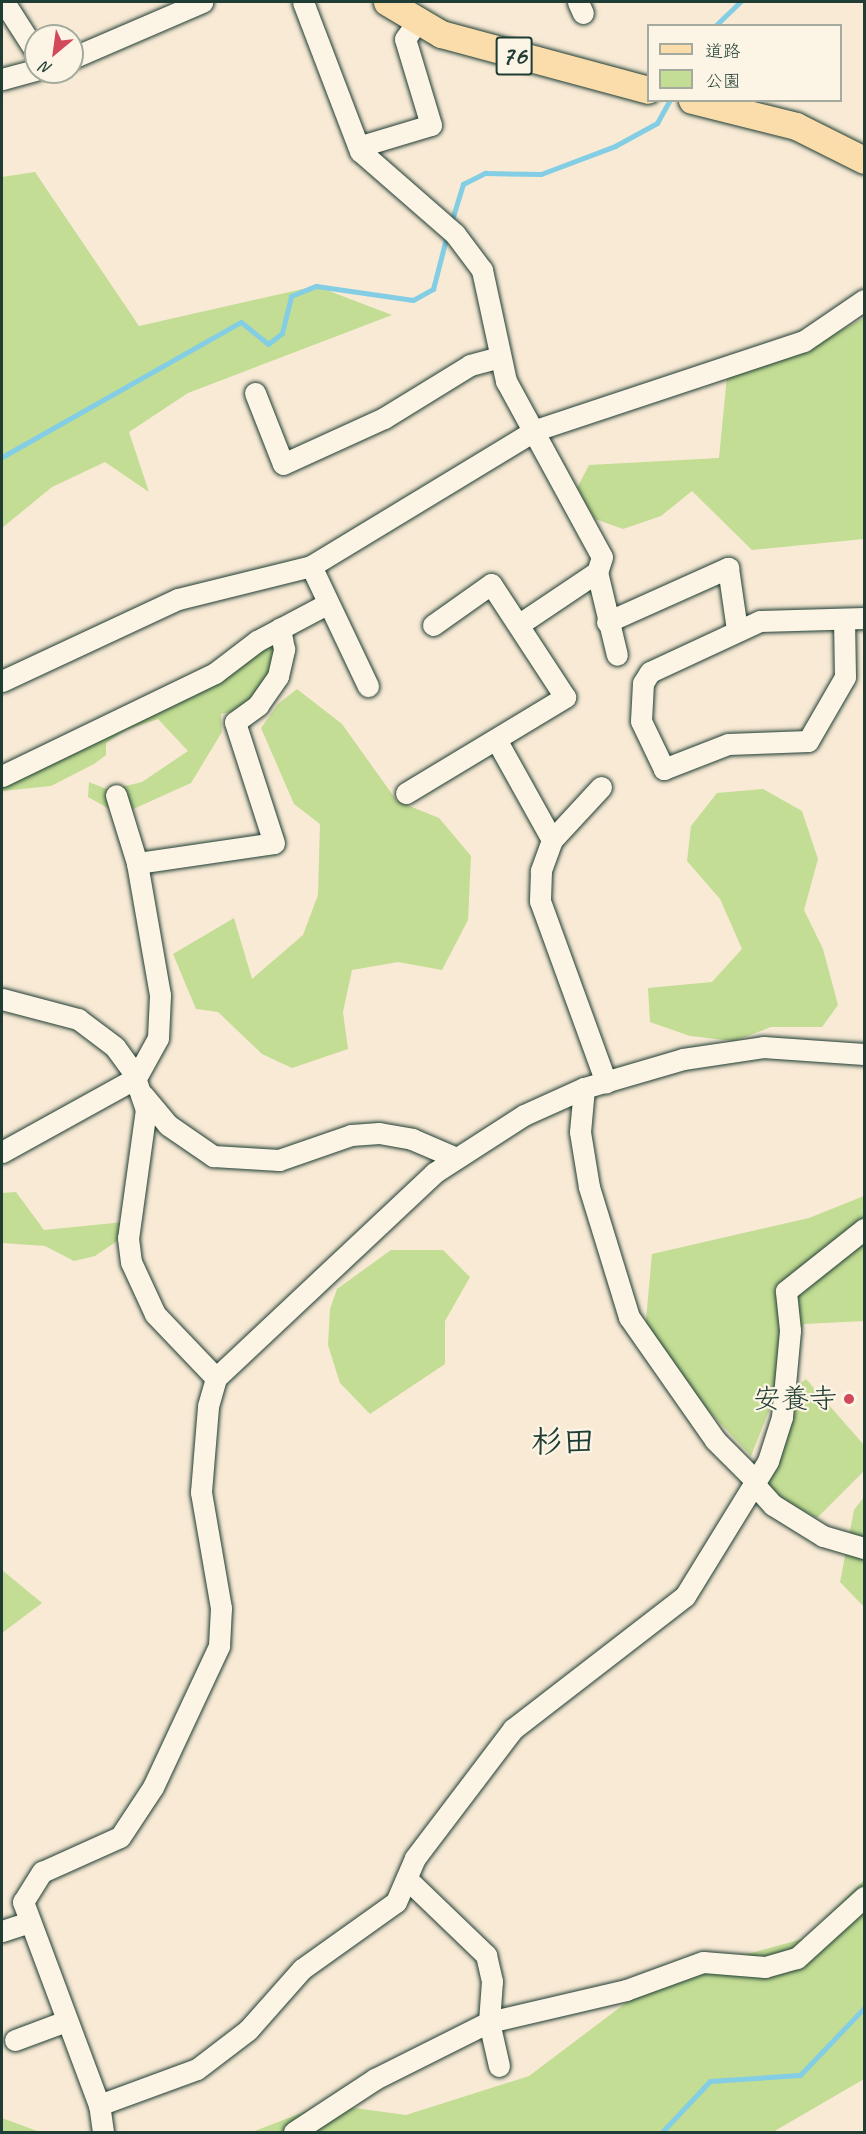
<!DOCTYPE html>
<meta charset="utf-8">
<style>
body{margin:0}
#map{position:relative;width:866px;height:2134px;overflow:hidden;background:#f8ead5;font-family:Caveat,"Klee One",sans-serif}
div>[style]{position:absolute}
.green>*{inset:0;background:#c3dd94}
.stream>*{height:5px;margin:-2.5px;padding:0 2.5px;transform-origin:2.5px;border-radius:2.5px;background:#83cee4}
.roads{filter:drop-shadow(0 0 2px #1f3d34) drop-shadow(0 0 2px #1f3d34)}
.minor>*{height:21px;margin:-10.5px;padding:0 10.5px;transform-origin:10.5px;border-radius:10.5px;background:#fcf5e5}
.major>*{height:27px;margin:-13.5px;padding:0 13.5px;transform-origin:13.5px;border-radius:13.5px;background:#faddab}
.dots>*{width:16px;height:16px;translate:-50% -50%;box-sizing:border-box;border:3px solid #fcf5e5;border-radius:50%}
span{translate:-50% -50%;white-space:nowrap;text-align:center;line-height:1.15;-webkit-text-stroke:4.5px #fcf5e5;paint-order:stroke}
.shield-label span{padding:2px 4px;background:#fcf5e5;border:2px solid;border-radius:4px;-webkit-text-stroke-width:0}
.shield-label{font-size:27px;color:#1f3d34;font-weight:700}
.poi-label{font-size:28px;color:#1f3d34}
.right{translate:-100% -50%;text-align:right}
.quarter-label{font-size:32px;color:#1f3d34;font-weight:700}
.frame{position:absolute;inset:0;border:3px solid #1f3d34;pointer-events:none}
.legend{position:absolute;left:647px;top:24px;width:195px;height:78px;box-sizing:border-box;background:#fcf5e5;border:2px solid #a4ab9e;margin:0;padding:8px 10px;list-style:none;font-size:18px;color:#1f3d34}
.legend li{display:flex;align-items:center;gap:12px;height:30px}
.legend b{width:30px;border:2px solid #a4ab9e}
.north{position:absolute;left:24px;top:24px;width:60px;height:60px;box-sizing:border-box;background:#fcf5e5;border:2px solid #a4ab9e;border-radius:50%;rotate:209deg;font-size:16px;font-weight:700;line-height:24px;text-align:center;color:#1f3d34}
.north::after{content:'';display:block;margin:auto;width:21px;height:27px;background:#d1495b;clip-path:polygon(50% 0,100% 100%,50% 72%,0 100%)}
</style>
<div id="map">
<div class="green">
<div style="clip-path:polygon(35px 172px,139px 326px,316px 286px,392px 315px,188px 393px,129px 432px,149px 492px,105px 462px,52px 487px,2px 528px,2px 177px)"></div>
<div style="clip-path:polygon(864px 318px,864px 539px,752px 550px,692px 491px,661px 516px,623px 529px,595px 519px,577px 488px,589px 465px,719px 458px,727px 376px,802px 352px)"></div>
<div style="clip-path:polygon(260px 642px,281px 653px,251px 708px,221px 714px,222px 732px,191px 783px,120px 815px,88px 797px,89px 782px,109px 790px,142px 782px,188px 751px,158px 719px,126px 730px,106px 743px,106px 755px,94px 764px,51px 786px,2px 791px,9px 770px)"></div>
<div style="clip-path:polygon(297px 689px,342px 724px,397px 801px,439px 818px,471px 856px,468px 920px,442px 970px,398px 962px,352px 970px,343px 1012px,348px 1049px,292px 1068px,262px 1054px,218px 1012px,196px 1009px,173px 954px,234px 918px,252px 979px,303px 935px,318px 895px,320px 824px,294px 804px,261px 728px,278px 704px)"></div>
<div style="clip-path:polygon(763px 789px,802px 811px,818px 859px,804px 910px,823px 949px,838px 1005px,822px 1027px,771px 1027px,734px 1041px,690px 1036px,650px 1022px,648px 988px,712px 982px,742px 949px,720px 899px,687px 861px,691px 826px,717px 793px)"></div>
<div style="clip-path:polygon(16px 1192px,44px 1230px,124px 1222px,117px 1241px,95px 1256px,74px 1261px,45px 1246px,2px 1243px,2px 1193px)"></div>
<div style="clip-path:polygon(864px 1196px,864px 1321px,804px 1324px,751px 1456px,644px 1342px,652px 1254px,809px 1218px)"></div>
<div style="clip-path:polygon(391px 1250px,443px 1250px,470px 1277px,445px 1321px,445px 1364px,370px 1414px,340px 1383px,328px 1345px,330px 1309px,337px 1289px)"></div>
<div style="clip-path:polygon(806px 1379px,864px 1445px,864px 1471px,817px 1518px,753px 1483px,788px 1393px)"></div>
<div style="clip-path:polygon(864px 1497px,864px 1607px,840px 1582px,854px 1510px)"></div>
<div style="clip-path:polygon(2px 1570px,42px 1603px,2px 1633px)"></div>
<div style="clip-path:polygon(864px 1880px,864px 2079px,773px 2132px,252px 2132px,325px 2104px,406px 2115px,529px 2076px,659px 1978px,806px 1938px)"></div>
<div style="clip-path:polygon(2px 2118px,40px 2132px,2px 2132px)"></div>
</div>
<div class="stream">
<div style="left:715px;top:26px;width:35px;rotate:-44deg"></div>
<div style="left:451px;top:223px;width:41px;rotate:-72.9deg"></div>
<div style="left:463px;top:184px;width:25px;rotate:-27deg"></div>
<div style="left:485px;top:173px;width:56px;rotate:1deg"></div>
<div style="left:541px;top:174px;width:79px;rotate:-20.7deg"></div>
<div style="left:615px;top:146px;width:48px;rotate:-28.7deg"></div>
<div style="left:657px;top:123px;width:26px;rotate:-61deg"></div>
<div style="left:2px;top:457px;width:274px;rotate:-29.5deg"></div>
<div style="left:241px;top:322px;width:35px;rotate:39deg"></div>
<div style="left:268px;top:344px;width:18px;rotate:-38deg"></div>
<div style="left:282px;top:333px;width:38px;rotate:-76deg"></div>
<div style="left:291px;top:296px;width:27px;rotate:-22deg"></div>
<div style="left:316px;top:286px;width:98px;rotate:8.2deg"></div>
<div style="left:413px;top:300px;width:23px;rotate:-29deg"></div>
<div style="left:433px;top:289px;width:56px;rotate:-75.5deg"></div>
<div style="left:662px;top:2132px;width:70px;rotate:-46.7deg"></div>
<div style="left:710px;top:2081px;width:90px;rotate:-3.8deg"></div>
<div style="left:800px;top:2075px;width:93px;rotate:-46.3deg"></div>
</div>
<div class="roads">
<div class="minor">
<div style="left:4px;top:2px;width:59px;rotate:57.4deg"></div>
<div style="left:303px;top:2px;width:160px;rotate:69.1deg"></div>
<div style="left:360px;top:151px;width:126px;rotate:41.1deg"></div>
<div style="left:455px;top:234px;width:45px;rotate:53.1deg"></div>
<div style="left:482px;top:270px;width:114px;rotate:77.8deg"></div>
<div style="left:506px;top:381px;width:200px;rotate:61.4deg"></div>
<div style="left:602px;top:557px;width:16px;rotate:108deg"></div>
<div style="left:597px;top:572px;width:85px;rotate:76.5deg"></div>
<div style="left:578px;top:2px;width:12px;rotate:66deg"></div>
<div style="left:72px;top:58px;width:142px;rotate:-23.3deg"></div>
<div style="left:2px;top:79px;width:35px;rotate:-15deg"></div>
<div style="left:361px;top:146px;width:73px;rotate:-16.7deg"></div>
<div style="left:431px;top:125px;width:90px;rotate:-106.8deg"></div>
<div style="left:405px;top:39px;width:21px;rotate:-55deg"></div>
<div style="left:255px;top:393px;width:76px;rotate:68.5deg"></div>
<div style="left:283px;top:464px;width:111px;rotate:-24.5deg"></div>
<div style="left:384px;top:418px;width:101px;rotate:-31.6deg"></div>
<div style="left:470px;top:365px;width:28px;rotate:-15deg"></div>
<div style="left:311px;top:566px;width:133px;rotate:64.6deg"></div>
<div style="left:844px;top:619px;width:58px;rotate:89deg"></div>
<div style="left:845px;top:677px;width:74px;rotate:120deg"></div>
<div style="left:808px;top:741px;width:80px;rotate:177.9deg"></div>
<div style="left:728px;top:744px;width:69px;rotate:158.7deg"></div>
<div style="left:664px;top:769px;width:53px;rotate:-115.6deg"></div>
<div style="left:641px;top:721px;width:38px;rotate:-87deg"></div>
<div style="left:643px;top:683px;width:13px;rotate:-58deg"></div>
<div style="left:650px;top:672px;width:121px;rotate:-24.9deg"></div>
<div style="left:760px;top:621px;width:104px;rotate:-1.7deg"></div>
<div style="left:607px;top:622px;width:133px;rotate:-24.1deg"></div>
<div style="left:728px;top:568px;width:63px;rotate:81.7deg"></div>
<div style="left:521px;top:623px;width:92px;rotate:-33.9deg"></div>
<div style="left:2px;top:681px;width:194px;rotate:-25deg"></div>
<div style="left:178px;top:599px;width:137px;rotate:-13.9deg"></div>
<div style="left:311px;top:566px;width:263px;rotate:-31.2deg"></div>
<div style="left:536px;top:430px;width:282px;rotate:-18.4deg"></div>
<div style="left:804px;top:341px;width:73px;rotate:-34.3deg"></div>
<div style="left:497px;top:741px;width:113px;rotate:60.9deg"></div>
<div style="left:2px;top:776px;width:237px;rotate:-25.8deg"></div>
<div style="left:215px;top:673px;width:53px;rotate:-37.3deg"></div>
<div style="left:257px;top:641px;width:79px;rotate:-27.9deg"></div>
<div style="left:601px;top:787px;width:72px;rotate:132.8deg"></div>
<div style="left:552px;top:840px;width:33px;rotate:110deg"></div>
<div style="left:541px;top:871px;width:30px;rotate:92deg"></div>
<div style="left:540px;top:901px;width:193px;rotate:70deg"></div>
<div style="left:406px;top:793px;width:186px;rotate:-31.1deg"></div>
<div style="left:565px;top:697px;width:135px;rotate:-123.2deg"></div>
<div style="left:491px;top:584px;width:71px;rotate:144.7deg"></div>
<div style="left:137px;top:863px;width:138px;rotate:-8.3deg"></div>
<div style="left:274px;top:843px;width:127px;rotate:-107.9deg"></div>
<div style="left:235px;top:722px;width:29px;rotate:-36deg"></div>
<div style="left:258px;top:705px;width:35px;rotate:-55deg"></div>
<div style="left:278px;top:676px;width:28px;rotate:-77deg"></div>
<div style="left:284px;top:649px;width:21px;rotate:-101deg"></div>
<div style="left:2px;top:999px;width:79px;rotate:14.7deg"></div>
<div style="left:78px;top:1019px;width:46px;rotate:37.1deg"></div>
<div style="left:115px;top:1047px;width:31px;rotate:54deg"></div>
<div style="left:133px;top:1072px;width:39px;rotate:71deg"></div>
<div style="left:146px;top:1109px;width:130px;rotate:97.9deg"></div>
<div style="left:128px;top:1238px;width:24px;rotate:83deg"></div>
<div style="left:131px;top:1262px;width:57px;rotate:65.2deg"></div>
<div style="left:155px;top:1314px;width:88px;rotate:46.4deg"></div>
<div style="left:584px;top:1088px;width:44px;rotate:95.2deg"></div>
<div style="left:580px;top:1132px;width:56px;rotate:80.7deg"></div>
<div style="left:589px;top:1187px;width:136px;rotate:72.9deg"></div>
<div style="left:629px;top:1317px;width:150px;rotate:55deg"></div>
<div style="left:715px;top:1440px;width:57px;rotate:45deg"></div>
<div style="left:143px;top:1095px;width:39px;rotate:50deg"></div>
<div style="left:168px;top:1125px;width:55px;rotate:34.6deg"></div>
<div style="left:213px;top:1156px;width:66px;rotate:3.5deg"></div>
<div style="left:279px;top:1160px;width:76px;rotate:-19.1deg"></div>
<div style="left:351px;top:1135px;width:28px;rotate:-4deg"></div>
<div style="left:379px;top:1133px;width:34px;rotate:10deg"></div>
<div style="left:412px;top:1139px;width:46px;rotate:23.2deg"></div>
<div style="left:2px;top:1152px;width:153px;rotate:-28.9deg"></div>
<div style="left:136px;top:1078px;width:46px;rotate:-61.2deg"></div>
<div style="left:158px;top:1038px;width:43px;rotate:-87.3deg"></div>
<div style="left:160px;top:995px;width:134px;rotate:-99.9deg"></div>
<div style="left:137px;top:863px;width:71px;rotate:-107.2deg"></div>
<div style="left:753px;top:1483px;width:30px;rotate:48deg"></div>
<div style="left:773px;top:1505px;width:59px;rotate:31.8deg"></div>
<div style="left:823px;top:1536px;width:43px;rotate:16.3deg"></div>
<div style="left:407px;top:1879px;width:110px;rotate:43.9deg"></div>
<div style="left:486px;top:1955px;width:27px;rotate:77deg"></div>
<div style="left:492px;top:1981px;width:41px;rotate:94.2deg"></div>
<div style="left:489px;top:2022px;width:45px;rotate:77.2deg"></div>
<div style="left:2px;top:1931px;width:29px;rotate:-18deg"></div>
<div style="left:15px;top:2040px;width:54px;rotate:-20.4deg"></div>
<div style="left:99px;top:2105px;width:104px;rotate:-20.2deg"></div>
<div style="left:197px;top:2069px;width:64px;rotate:-37.4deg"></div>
<div style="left:248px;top:2030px;width:81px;rotate:-48.5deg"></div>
<div style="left:302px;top:1969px;width:115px;rotate:-35.5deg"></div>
<div style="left:396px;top:1902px;width:48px;rotate:-66.6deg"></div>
<div style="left:415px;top:1858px;width:162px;rotate:-52.8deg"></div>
<div style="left:513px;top:1729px;width:217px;rotate:-37.7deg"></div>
<div style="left:685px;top:1596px;width:158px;rotate:-58.4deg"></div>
<div style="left:768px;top:1461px;width:46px;rotate:-72.3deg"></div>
<div style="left:782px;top:1417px;width:87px;rotate:-84.7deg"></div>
<div style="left:790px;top:1330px;width:39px;rotate:-96deg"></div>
<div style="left:786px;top:1291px;width:100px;rotate:-38.5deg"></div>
<div style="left:103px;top:2132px;width:27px;rotate:-98deg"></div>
<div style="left:99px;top:2105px;width:217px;rotate:-110.5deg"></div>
<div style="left:23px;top:1902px;width:36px;rotate:-58deg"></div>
<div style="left:42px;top:1872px;width:85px;rotate:-24.2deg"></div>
<div style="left:120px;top:1837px;width:60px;rotate:-56.6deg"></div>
<div style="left:153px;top:1787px;width:156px;rotate:-64.9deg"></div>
<div style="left:219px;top:1646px;width:38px;rotate:-87deg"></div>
<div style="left:221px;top:1608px;width:118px;rotate:-99.8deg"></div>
<div style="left:201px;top:1492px;width:86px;rotate:-85.3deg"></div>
<div style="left:208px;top:1406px;width:29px;rotate:-74deg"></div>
<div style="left:216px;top:1378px;width:299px;rotate:-43.2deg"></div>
<div style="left:434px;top:1173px;width:107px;rotate:-32.8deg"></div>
<div style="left:524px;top:1115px;width:66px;rotate:-24.2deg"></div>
<div style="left:584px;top:1088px;width:103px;rotate:-16.3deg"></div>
<div style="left:683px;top:1059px;width:81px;rotate:-8.5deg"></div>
<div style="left:763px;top:1047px;width:101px;rotate:4deg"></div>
<div style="left:294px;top:2132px;width:97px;rotate:-33.2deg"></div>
<div style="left:375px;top:2079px;width:127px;rotate:-26.6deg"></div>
<div style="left:489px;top:2022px;width:141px;rotate:-13.1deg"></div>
<div style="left:626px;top:1990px;width:82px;rotate:-20deg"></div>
<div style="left:703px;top:1962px;width:62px;rotate:4.6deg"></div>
<div style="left:765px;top:1967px;width:33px;rotate:-16deg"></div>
<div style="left:797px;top:1958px;width:91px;rotate:-42.3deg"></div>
</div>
<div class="major">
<div style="left:387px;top:2px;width:63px;rotate:30.7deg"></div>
<div style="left:441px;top:34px;width:214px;rotate:15.1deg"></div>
<div style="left:692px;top:100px;width:107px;rotate:14deg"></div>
<div style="left:796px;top:126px;width:76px;rotate:26.6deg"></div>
</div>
</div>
<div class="dots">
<div style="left:849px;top:1399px;background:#d1495b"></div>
</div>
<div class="shield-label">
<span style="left:514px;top:56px">76</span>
</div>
<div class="poi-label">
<span class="right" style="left:837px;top:1399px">安養寺</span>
</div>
<div class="quarter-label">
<span style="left:563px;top:1442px">杉田</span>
</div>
<div class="frame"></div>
<ul class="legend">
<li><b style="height:8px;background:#faddab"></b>道路</li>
<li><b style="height:16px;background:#c3dd94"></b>公園</li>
</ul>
<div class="north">N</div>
</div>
